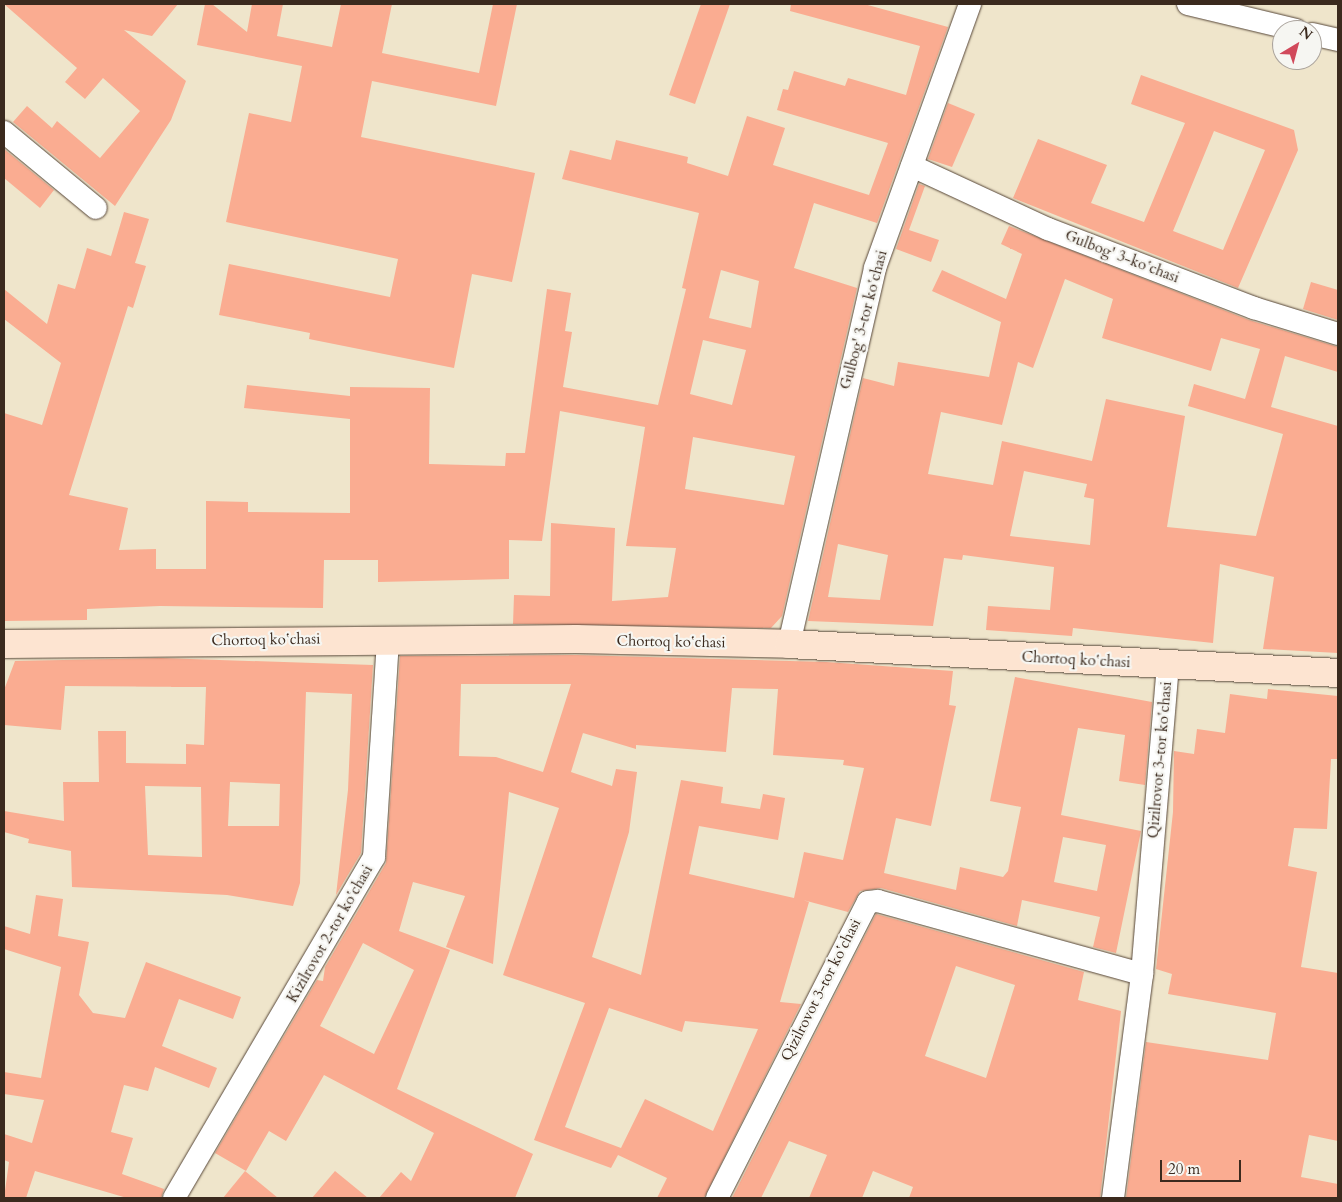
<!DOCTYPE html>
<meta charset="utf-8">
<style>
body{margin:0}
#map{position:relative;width:1342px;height:1202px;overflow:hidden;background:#efe5cb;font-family:Cardo,serif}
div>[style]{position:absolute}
.building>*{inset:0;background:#faac91}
.roads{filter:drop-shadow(0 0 1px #564638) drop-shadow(0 0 1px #564638)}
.minor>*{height:22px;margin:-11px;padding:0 11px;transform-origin:11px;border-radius:11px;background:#fff}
.secondary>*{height:28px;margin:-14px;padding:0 14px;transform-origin:14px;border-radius:14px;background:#fde4d1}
span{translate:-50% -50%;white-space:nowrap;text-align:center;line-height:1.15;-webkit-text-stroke:4.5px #f6f6f2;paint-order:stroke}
.street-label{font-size:15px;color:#3b2a1e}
.frame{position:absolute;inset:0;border:5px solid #3b2a1e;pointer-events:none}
.north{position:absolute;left:1272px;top:20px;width:50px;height:50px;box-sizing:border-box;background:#f6f6f2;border:1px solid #aba49d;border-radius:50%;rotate:37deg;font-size:14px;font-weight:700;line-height:20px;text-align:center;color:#3b2a1e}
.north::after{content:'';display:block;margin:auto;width:18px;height:22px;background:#d1495b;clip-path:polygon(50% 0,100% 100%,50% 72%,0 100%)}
.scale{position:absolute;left:1160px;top:1160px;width:81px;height:22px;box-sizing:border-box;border:2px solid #3b2a1e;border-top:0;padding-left:6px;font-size:15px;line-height:18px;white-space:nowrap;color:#3b2a1e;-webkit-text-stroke:4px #f6f6f2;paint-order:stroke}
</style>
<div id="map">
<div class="building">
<div style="clip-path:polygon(4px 4px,178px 4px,152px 36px,124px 30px,186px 81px,171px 120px,115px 206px,13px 122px,27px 106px,52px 128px,57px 121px,100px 158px,140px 111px,103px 78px,85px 99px,65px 82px,77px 68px)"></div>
<div style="clip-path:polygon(205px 4px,212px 4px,247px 32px,252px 4px,283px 4px,277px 36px,332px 47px,341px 4px,392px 4px,382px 53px,479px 73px,493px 4px,517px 4px,496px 106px,372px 81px,361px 137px,535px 173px,512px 282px,472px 274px,454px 368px,309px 339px,310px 333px,219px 315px,229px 264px,390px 297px,398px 259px,226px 222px,249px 113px,291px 122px,302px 66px,197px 45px)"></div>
<div style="clip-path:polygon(701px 4px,730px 4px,695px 104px,669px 95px)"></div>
<div style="clip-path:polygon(evenodd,791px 4px,864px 4px,948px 27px,877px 223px,814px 203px,794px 268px,857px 288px,782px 616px,771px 628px,513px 624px,514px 595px,550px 596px,551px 523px,615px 528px,612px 601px,668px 597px,676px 548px,626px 546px,645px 427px,560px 411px,542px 541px,509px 540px,509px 579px,378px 582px,378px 560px,324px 560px,323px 608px,160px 606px,87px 609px,87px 620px,4px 621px,4px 413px,42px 425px,61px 363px,4px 319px,4px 289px,47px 324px,58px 284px,75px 289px,87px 248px,111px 256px,124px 212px,149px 219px,135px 263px,146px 266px,133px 308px,128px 306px,69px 495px,128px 508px,119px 550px,156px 549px,156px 569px,206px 569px,206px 501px,248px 502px,248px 512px,350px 513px,350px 419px,244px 408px,247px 385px,350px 396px,350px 387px,430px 388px,429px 464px,505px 466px,506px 453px,525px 453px,547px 289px,571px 293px,565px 331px,572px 332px,563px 387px,658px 405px,686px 289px,682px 288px,699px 213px,562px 179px,570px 150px,611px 160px,616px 140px,688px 157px,687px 163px,728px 176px,747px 116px,785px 128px,773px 165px,869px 195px,888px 143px,777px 110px,783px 89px,788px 90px,794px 71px,845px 86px,848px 78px,906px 95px,920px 46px,790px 11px,791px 4px,721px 270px,759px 281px,751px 328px,709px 318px,721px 270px,791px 4px,703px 340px,746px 350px,732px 405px,690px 394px,703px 340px,791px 4px,693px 437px,795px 456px,784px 505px,685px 489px,693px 437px)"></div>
<div style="clip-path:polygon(evenodd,1141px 75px,1294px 130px,1298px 150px,1238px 288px,1013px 198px,1038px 139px,1107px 165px,1091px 203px,1144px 222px,1185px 123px,1131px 104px,1141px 75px,1214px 131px,1265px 150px,1223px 250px,1173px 231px,1214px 131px)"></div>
<div style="clip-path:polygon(948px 103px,975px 114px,952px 167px,928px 159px)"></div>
<div style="clip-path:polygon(4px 149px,54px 190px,40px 208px,4px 178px)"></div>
<div style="clip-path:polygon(919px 184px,925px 186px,909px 230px,939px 240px,931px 262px,896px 249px)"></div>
<div style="clip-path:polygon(evenodd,1009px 226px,1249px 320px,1338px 347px,1338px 372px,1285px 356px,1271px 407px,1338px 426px,1338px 653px,1263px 649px,1274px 577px,1220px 564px,1213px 643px,1073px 628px,1072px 636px,986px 630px,988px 606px,1050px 610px,1054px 567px,963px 555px,962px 560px,944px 558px,933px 626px,808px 621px,863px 378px,894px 386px,898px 362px,989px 377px,1001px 322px,932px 291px,942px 270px,1006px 299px,1022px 254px,1001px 244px,1009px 226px,1065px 279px,1113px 299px,1102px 338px,1211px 371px,1221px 338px,1260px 349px,1245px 399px,1194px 384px,1188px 406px,1283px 434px,1256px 536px,1167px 527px,1185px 416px,1106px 399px,1092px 461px,1002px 441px,993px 485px,928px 474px,941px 412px,1002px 425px,1018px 362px,1033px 368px,1065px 279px,1009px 226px,1024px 471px,1087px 484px,1084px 497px,1094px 499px,1090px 545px,1010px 536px,1024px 471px,1009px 226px,838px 544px,888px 555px,880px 600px,828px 597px,838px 544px)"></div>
<div style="clip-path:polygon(1311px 282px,1338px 290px,1338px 320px,1303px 309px)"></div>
<div style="clip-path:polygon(evenodd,576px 655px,826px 662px,953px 671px,949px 705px,956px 706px,931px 826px,896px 818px,884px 873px,956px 890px,960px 867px,1003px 877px,1008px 871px,1021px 807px,990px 801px,1015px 677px,1152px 702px,1145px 785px,1119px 781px,1125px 735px,1078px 728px,1061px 815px,1141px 831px,1116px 953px,1093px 947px,1100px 917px,1022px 900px,1017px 926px,881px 888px,860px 891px,848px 912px,803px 900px,809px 902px,780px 1002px,801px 1004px,704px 1198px,657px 1198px,667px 1178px,618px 1155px,611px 1168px,534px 1140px,585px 1003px,503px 975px,559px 808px,509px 792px,493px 964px,446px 947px,465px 896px,413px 882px,399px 931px,450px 950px,397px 1089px,533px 1154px,515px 1198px,379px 1198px,401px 1172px,411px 1181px,434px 1133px,324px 1075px,286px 1141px,269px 1131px,246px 1171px,215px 1153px,317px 980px,323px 981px,325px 967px,386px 863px,400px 656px,576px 655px,461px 684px,571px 684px,543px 772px,496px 757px,459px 756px,461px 684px,576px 655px,732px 688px,778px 689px,773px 755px,844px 760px,843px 765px,864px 768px,843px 860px,804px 852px,794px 898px,689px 874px,699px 826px,778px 840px,785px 798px,763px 794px,760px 809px,721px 803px,723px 787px,681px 780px,641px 975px,592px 957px,629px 832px,637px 772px,616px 769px,612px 786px,571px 772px,583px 733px,636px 749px,636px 745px,726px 752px,732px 688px,576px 655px,1063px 837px,1106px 845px,1097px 891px,1054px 882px,1063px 837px,576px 655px,363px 943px,414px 970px,374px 1054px,320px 1026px,363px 943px,576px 655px,609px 1008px,682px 1032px,685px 1021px,758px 1029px,713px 1131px,645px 1099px,621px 1148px,565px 1127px,609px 1008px)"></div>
<div style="clip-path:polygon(evenodd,161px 658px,373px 665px,361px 853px,336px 895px,348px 790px,352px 694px,306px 692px,300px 883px,293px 906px,227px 895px,72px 887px,71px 851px,28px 843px,29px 839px,4px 832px,4px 811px,64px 821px,63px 782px,99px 782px,98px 731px,126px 731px,126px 763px,186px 764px,186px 744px,204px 745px,206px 687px,65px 686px,61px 730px,4px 725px,4px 690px,15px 661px,161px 658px,230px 782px,280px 784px,279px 826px,228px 826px,230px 782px,161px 658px,145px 786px,201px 787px,202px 857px,148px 855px,145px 786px)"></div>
<div style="clip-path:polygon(1268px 689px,1338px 696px,1338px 759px,1331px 759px,1327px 829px,1294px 828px,1288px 866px,1317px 872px,1301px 967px,1338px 973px,1338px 1141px,1309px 1135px,1301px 1177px,1338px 1184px,1338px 1198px,1126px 1198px,1146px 1042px,1268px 1060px,1276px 1013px,1168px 994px,1172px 974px,1156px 969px,1173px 812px,1174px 751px,1194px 754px,1197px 729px,1225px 733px,1230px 694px,1267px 699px)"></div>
<div style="clip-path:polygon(36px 895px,63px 899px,58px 936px,89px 942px,79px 995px,93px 1013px,125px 1018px,146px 962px,241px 997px,233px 1019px,179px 999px,162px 1046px,217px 1068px,209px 1088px,155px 1067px,148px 1091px,124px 1085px,111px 1132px,133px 1138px,122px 1174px,164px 1189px,161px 1198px,127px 1198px,35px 1171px,26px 1198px,4px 1198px,9px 1162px,4px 1160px,4px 1134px,32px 1143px,44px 1100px,4px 1094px,4px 1072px,41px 1078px,61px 967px,4px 949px,4px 926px,30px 934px)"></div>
<div style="clip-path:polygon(evenodd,876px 914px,1084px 972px,1078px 1000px,1121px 1011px,1100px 1198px,909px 1198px,913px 1187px,873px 1171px,862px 1198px,809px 1198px,827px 1155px,789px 1141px,761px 1198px,732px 1198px,876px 914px,956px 966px,1015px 985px,986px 1078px,925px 1056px,956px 966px)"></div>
<div style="clip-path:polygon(245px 1171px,278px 1198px,223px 1198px)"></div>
<div style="clip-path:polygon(335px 1171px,368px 1198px,312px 1198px)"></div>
</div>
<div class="roads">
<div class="minor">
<div style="left:1188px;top:4px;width:111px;rotate:13.5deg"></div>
<div style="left:1312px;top:34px;width:27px;rotate:13deg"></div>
<div style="left:4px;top:132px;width:119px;rotate:39.6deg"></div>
<div style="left:912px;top:166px;width:150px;rotate:24.9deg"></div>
<div style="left:1048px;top:229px;width:221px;rotate:21deg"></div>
<div style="left:1254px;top:308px;width:88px;rotate:17.2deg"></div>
<div style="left:789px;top:644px;width:386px;rotate:-77.1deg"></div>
<div style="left:875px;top:268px;width:281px;rotate:-70.2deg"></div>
<div style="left:174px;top:1198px;width:395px;rotate:-59.6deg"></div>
<div style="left:374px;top:857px;width:218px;rotate:-86.3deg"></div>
<div style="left:717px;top:1198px;width:332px;rotate:-63deg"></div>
<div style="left:868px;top:902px;width:10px;rotate:-6deg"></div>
<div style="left:878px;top:901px;width:274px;rotate:15.5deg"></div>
<div style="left:1113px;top:1198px;width:226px;rotate:-82.6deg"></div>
<div style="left:1142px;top:974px;width:310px;rotate:-85.2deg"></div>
</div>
<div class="secondary">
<div style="left:4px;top:644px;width:572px;rotate:-0.5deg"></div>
<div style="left:576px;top:639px;width:213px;rotate:1.3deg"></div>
<div style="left:789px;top:644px;width:550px;rotate:3.02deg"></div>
</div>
</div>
<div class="street-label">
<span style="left:1122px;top:257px;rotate:21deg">Gulbog' 3-koʻchasi</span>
<span style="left:864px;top:320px;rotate:-75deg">Gulbog' 3-tor koʻchasi</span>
<span style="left:266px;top:640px;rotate:-1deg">Chortoq koʻchasi</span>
<span style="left:671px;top:642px;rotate:1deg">Chortoq koʻchasi</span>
<span style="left:1076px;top:660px;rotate:3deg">Chortoq koʻchasi</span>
<span style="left:1160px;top:760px;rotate:-85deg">Qizilrovot 3-tor koʻchasi</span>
<span style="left:330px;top:934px;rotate:-60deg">Kizilrovot 2-tor koʻchasi</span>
<span style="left:821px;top:990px;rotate:-63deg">Qizilrovot 3-tor koʻchasi</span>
</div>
<div class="frame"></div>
<div class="north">N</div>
<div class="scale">20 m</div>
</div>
